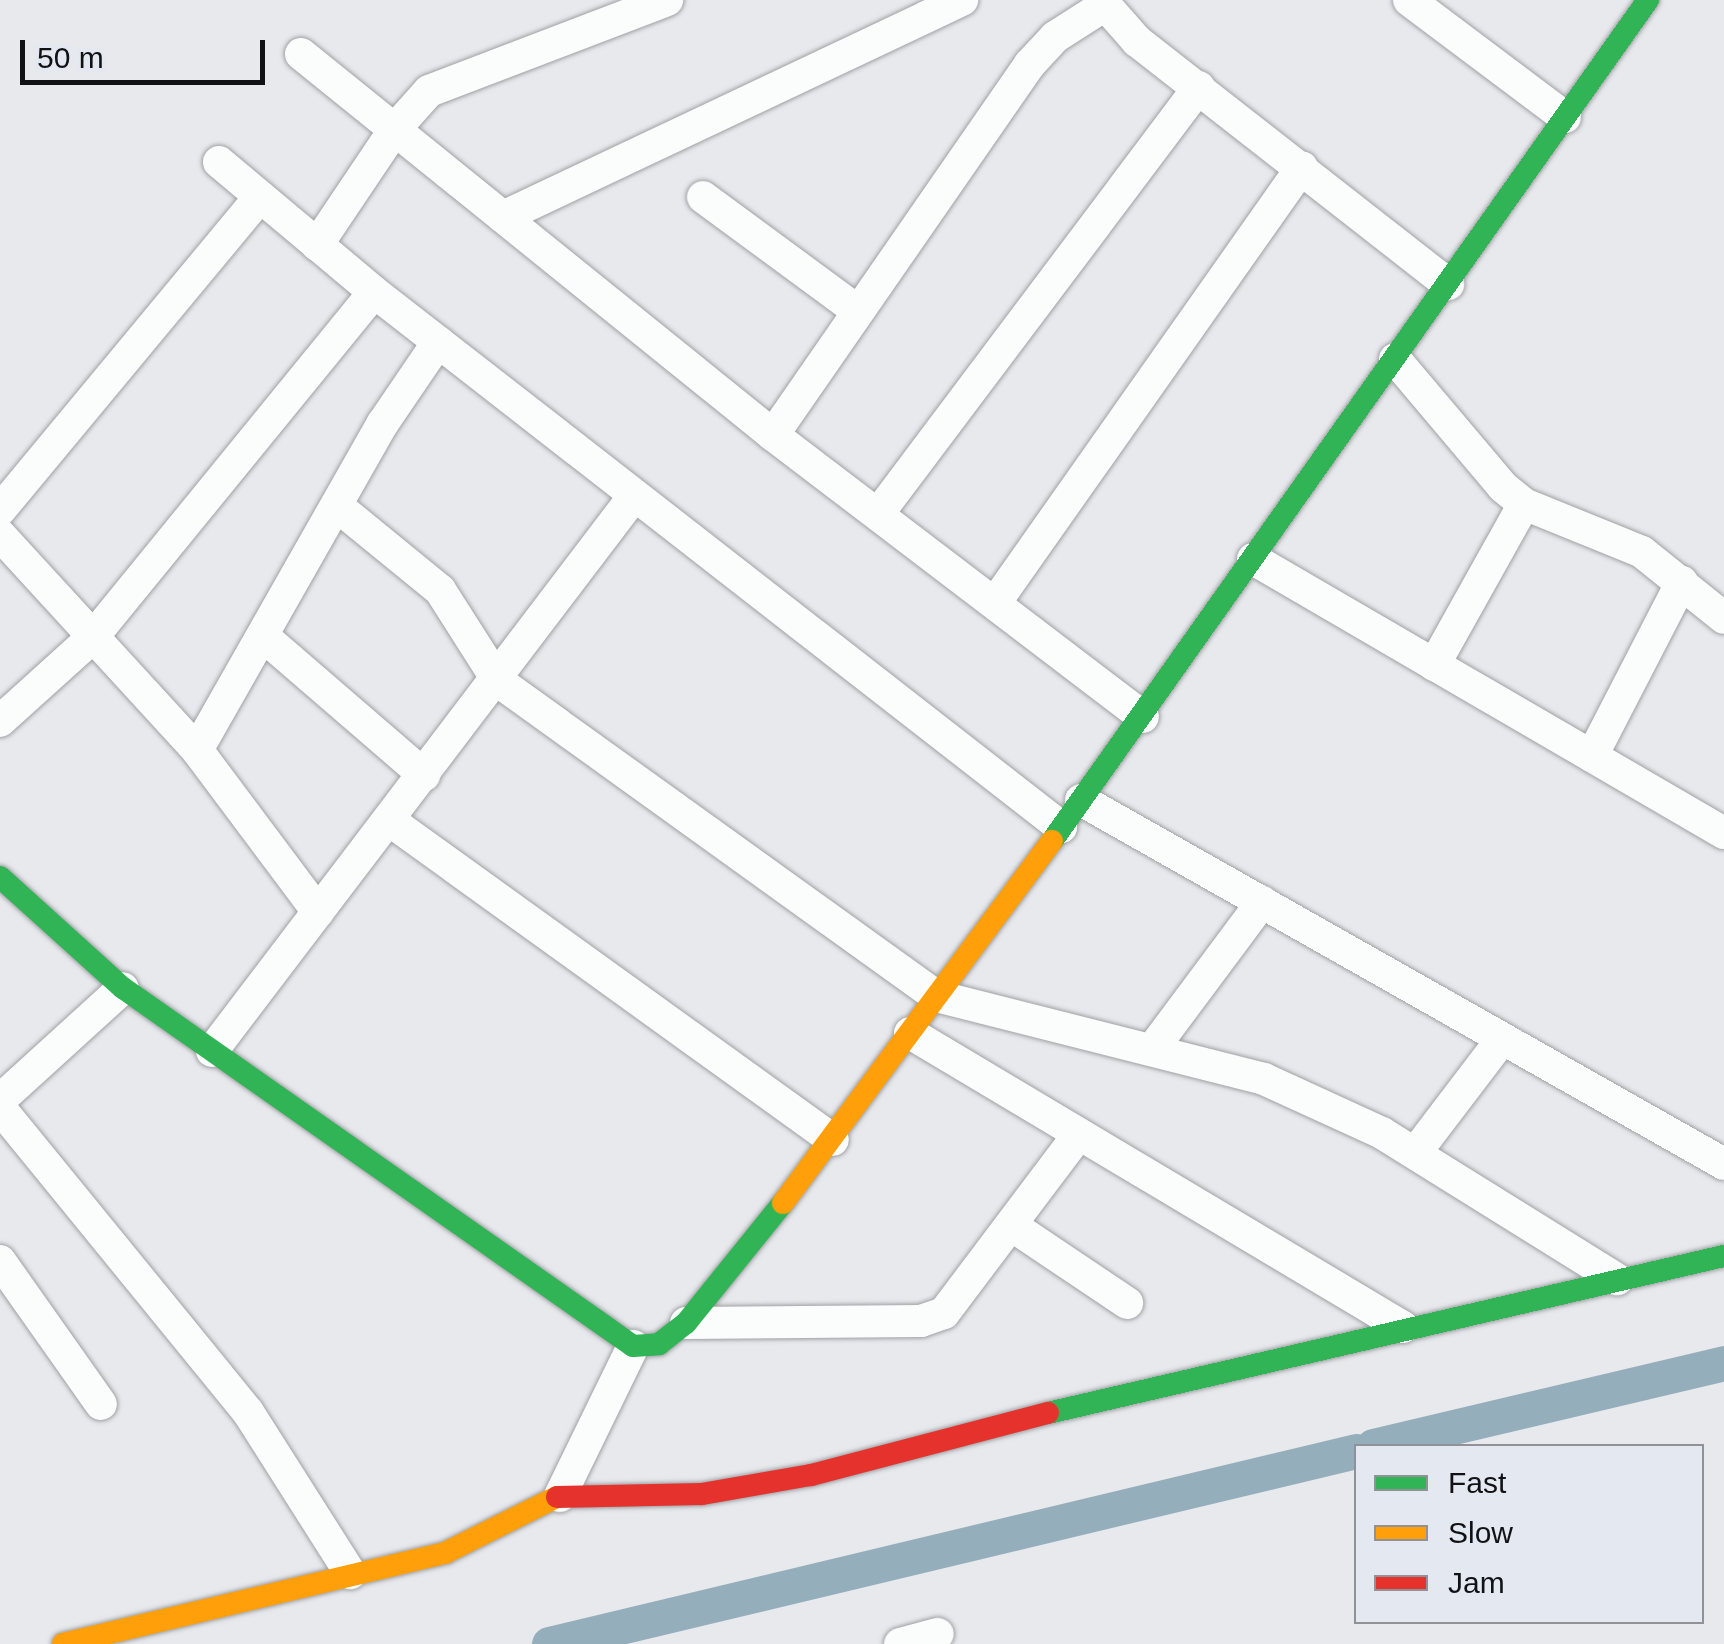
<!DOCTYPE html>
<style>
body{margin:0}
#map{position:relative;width:1724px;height:1644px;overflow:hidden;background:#e7e9ed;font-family:Arial,sans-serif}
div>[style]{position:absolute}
.canal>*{height:35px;margin:-17.5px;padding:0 17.5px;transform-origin:17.5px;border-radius:17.5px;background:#94aebc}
.roads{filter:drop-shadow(0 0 2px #a0a1a4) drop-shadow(0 0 2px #a0a1a4)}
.street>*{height:32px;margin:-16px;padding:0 16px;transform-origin:16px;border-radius:16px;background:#fbfcfc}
.fast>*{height:22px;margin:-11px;padding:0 11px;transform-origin:11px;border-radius:11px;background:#30b455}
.slow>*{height:22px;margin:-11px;padding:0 11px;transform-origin:11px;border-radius:11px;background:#ff9f0a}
.jam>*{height:22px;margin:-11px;padding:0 11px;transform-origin:11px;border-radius:11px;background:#e5322d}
span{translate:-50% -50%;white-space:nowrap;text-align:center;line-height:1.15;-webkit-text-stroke:8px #e4e8f0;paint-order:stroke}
.legend{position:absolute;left:1354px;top:1444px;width:350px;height:180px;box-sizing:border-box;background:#e4e8f0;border:2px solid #909298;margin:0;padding:12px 18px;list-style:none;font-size:30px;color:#111215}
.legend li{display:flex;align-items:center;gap:20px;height:50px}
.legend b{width:50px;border:2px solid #909298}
.scale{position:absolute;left:20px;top:40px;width:245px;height:45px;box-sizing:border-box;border:5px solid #111215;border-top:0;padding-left:12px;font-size:30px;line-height:35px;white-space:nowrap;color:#111215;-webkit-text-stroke:8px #e4e8f0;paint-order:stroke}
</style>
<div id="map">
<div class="canal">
<div style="left:1373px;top:1446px;width:361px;rotate:-13.3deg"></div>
<div style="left:549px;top:1644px;width:830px;rotate:-13.45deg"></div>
</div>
<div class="roads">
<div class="street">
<div style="left:1101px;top:0;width:55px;rotate:48.7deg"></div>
<div style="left:1137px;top:41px;width:395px;rotate:38deg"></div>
<div style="left:1409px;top:0;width:195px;rotate:36.9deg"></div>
<div style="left:301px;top:54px;width:607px;rotate:38.91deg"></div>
<div style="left:773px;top:435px;width:465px;rotate:37.3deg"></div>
<div style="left:219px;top:162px;width:202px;rotate:40deg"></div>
<div style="left:374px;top:292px;width:871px;rotate:37.91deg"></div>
<div style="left:703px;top:197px;width:190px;rotate:36.4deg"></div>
<div style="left:503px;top:217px;width:508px;rotate:-25.3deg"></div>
<div style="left:317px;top:245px;width:140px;rotate:-56.1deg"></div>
<div style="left:395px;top:129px;width:51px;rotate:-48.2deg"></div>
<div style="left:429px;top:91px;width:255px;rotate:-20.9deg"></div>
<div style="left:1395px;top:359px;width:167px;rotate:49.8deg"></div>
<div style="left:1503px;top:487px;width:27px;rotate:39deg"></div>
<div style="left:1524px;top:504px;width:127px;rotate:22.1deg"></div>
<div style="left:1642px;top:552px;width:105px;rotate:38.8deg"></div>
<div style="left:773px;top:435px;width:451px;rotate:-55.3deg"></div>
<div style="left:1030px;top:64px;width:37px;rotate:-47deg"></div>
<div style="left:1055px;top:37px;width:59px;rotate:-32.6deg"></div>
<div style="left:337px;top:506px;width:133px;rotate:39.2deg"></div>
<div style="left:440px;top:590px;width:108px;rotate:57.5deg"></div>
<div style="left:498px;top:681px;width:540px;rotate:35.72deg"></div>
<div style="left:936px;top:996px;width:338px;rotate:14.2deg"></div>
<div style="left:1264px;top:1079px;width:130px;rotate:24.6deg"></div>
<div style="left:1382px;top:1133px;width:277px;rotate:31.9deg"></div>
<div style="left:0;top:510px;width:407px;rotate:-50.3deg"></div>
<div style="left:878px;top:514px;width:534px;rotate:-53.07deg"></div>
<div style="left:0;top:535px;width:292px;rotate:47.5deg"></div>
<div style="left:197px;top:750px;width:202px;rotate:53.2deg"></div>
<div style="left:1253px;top:559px;width:545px;rotate:30.19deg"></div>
<div style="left:995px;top:603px;width:533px;rotate:-54.85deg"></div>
<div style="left:263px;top:636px;width:213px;rotate:40.8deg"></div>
<div style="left:1434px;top:665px;width:184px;rotate:-60.8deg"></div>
<div style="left:0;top:721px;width:124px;rotate:-42.1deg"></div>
<div style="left:92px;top:638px;width:446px;rotate:-50.8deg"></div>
<div style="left:197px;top:750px;width:376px;rotate:-60.4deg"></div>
<div style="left:383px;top:423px;width:98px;rotate:-55.8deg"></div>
<div style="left:1592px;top:756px;width:196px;rotate:-62.7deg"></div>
<div style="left:1081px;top:800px;width:739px;rotate:29.51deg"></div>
<div style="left:389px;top:820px;width:547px;rotate:35.78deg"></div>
<div style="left:910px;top:1033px;width:574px;rotate:30.81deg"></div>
<div style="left:1154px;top:1047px;width:181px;rotate:-53.3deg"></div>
<div style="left:212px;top:1051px;width:697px;rotate:-52.75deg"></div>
<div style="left:0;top:1100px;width:166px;rotate:-42.3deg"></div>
<div style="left:0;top:1108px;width:392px;rotate:50.8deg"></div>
<div style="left:248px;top:1412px;width:191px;rotate:57.6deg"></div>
<div style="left:1416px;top:1152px;width:142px;rotate:-52.7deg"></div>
<div style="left:1011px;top:1225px;width:140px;rotate:33.9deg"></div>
<div style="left:0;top:1261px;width:175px;rotate:54.8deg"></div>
<div style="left:686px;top:1323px;width:235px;rotate:-0.5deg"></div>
<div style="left:921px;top:1321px;width:24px;rotate:-19deg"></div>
<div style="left:944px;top:1313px;width:224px;rotate:-53deg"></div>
<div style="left:560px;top:1496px;width:167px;rotate:-64deg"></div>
<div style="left:900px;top:1644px;width:39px;rotate:-15deg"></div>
</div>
<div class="fast">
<div style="left:1052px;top:841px;width:1031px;rotate:-54.68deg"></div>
<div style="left:0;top:877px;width:166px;rotate:42.1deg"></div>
<div style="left:123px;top:988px;width:623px;rotate:35.07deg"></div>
<div style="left:633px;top:1346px;width:26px;rotate:-4deg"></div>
<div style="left:659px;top:1344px;width:34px;rotate:-38deg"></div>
<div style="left:686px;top:1323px;width:154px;rotate:-51.1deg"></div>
<div style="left:1048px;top:1413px;width:694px;rotate:-13.08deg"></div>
</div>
<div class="slow">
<div style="left:783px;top:1203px;width:451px;rotate:-53.4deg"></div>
<div style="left:63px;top:1644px;width:393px;rotate:-13.4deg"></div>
<div style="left:445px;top:1553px;width:125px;rotate:-26.6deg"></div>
</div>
<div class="jam">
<div style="left:557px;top:1497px;width:145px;rotate:-1.2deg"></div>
<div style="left:702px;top:1494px;width:111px;rotate:-9.9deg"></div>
<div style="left:811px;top:1475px;width:245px;rotate:-14.7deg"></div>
</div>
</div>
<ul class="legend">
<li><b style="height:12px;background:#30b455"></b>Fast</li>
<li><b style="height:12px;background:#ff9f0a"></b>Slow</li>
<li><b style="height:12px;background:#e5322d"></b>Jam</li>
</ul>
<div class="scale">50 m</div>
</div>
